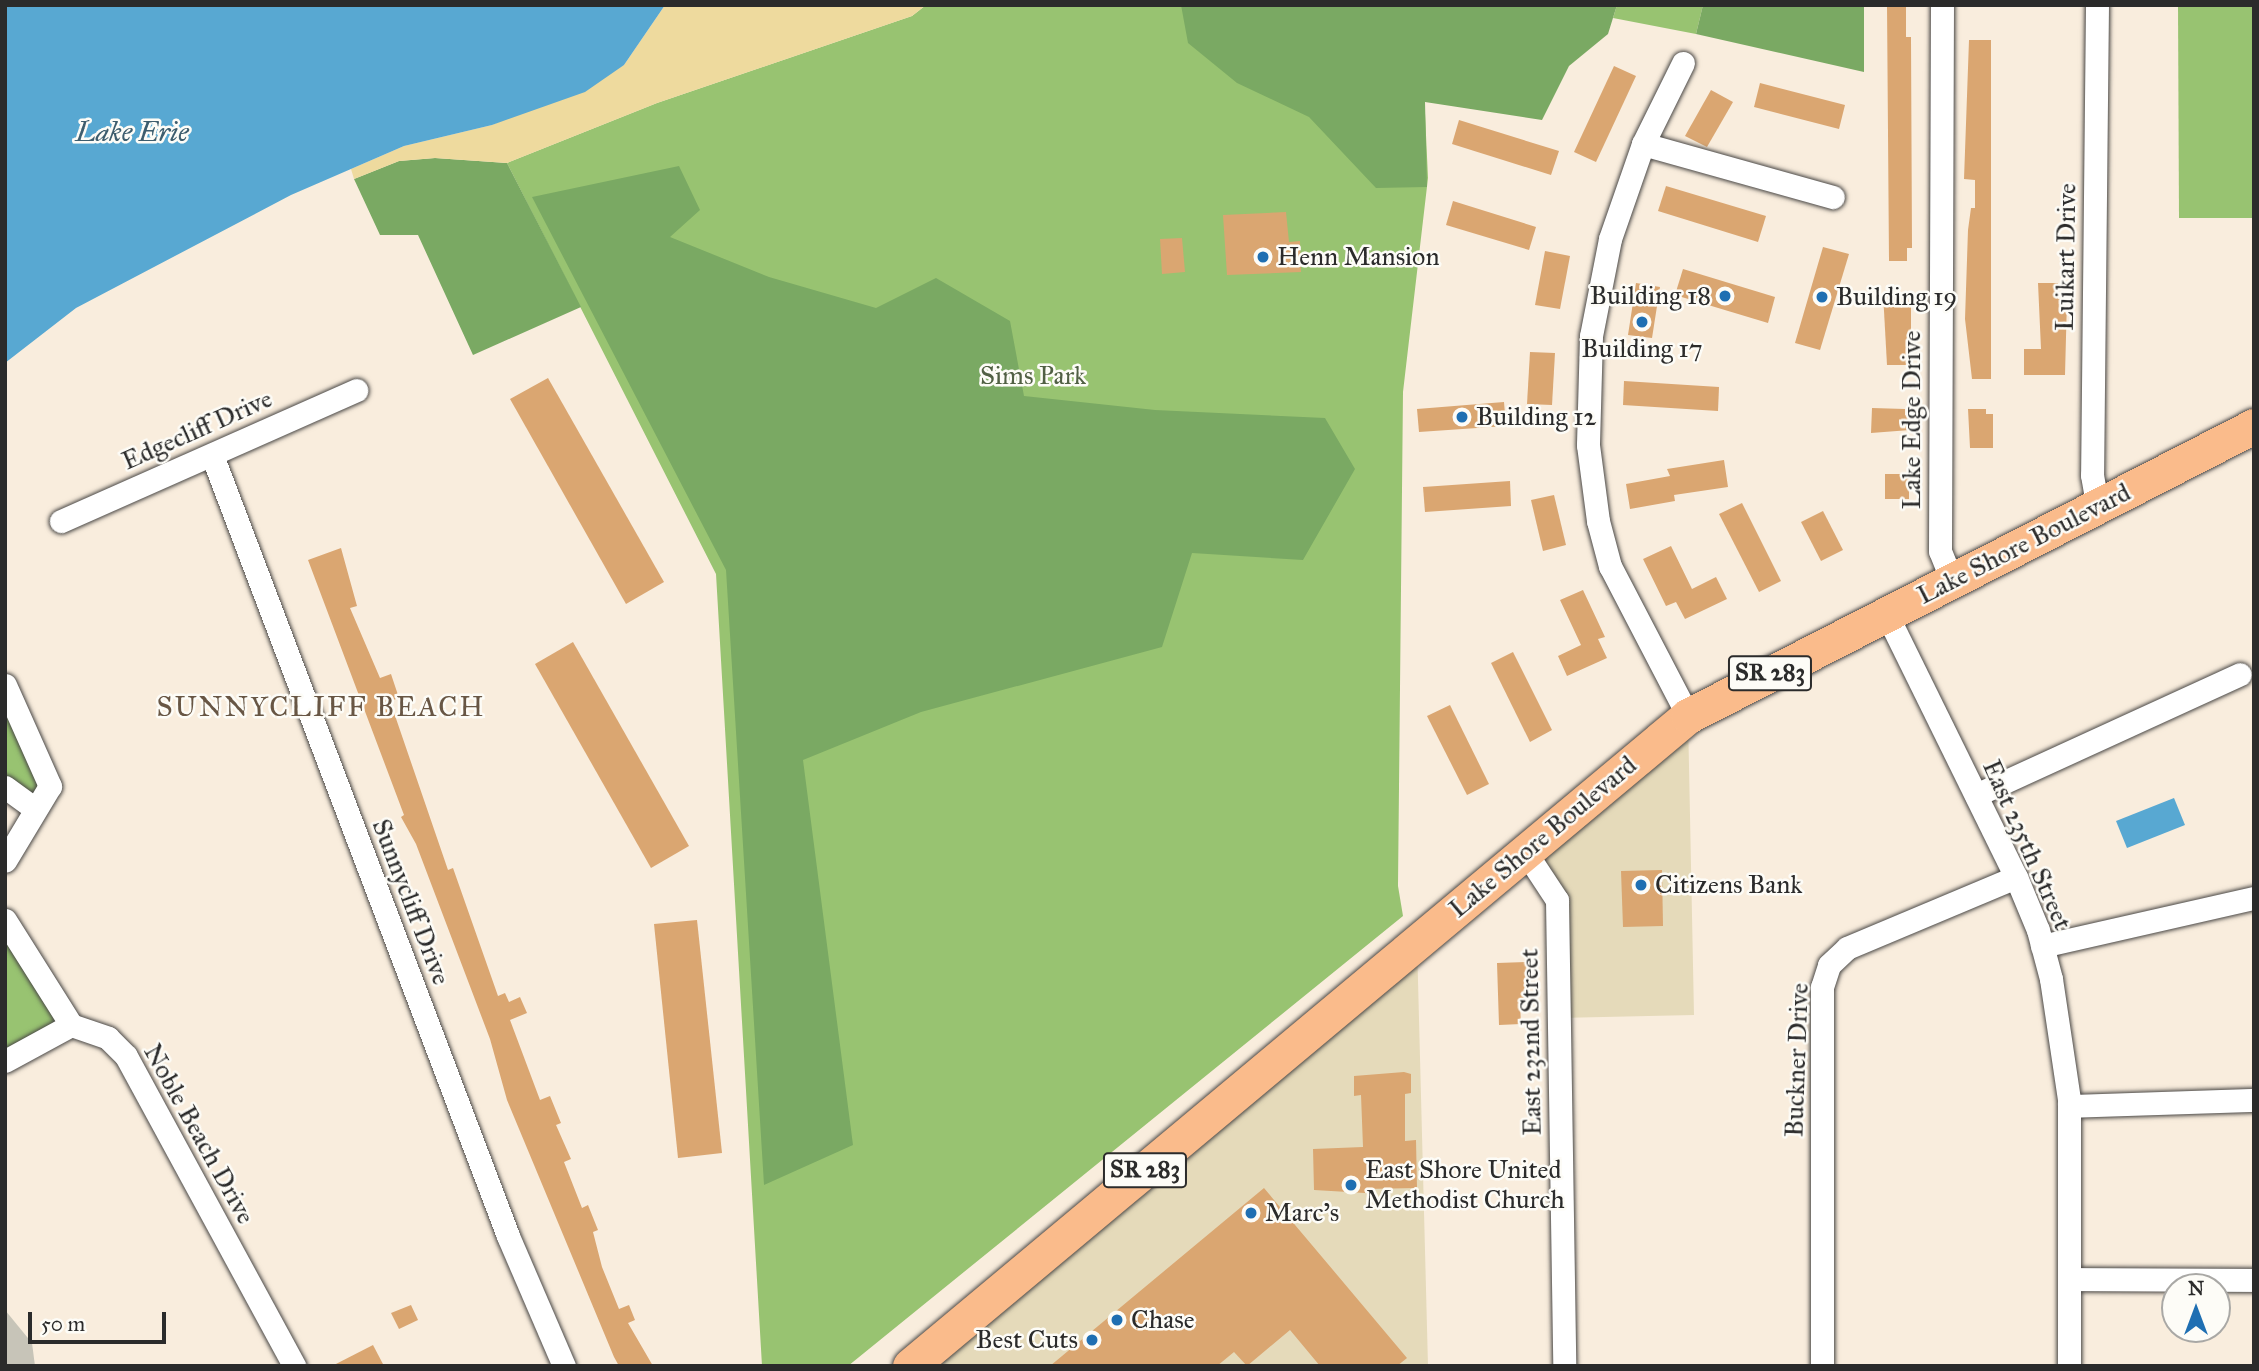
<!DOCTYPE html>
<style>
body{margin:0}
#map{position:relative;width:2259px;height:1371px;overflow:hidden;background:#f9eddd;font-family:"IM FELL Great Primer",serif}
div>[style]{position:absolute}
.built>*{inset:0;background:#e5daba}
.industrial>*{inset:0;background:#c7c4b8}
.green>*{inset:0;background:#98c371}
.forest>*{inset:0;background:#7aa963}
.sand>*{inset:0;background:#eeda9e}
.water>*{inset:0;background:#58a8d2}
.building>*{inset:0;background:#daa671}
.roads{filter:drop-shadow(0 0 2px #4a4846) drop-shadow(0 0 2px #4a4846)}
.minor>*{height:23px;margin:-11.5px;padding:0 11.5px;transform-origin:11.5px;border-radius:11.5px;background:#fff}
.primary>*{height:35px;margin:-17.5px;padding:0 17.5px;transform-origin:17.5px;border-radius:17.5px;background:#fabb8b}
.dots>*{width:19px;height:19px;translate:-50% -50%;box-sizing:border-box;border:4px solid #fdfcf7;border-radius:50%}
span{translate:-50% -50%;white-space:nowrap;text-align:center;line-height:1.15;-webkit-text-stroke:5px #fdfcf7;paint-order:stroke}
.shield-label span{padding:2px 5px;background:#fdfcf7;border:2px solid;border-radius:5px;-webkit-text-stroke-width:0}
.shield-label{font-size:24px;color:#2b2b2b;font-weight:700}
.poi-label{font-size:26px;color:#2b2b2b}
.left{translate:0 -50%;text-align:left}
.right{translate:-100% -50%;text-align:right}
.street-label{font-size:26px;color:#2b2b2b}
.park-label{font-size:26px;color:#516044}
.water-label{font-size:28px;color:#3d5d6e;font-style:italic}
.neighbourhood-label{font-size:28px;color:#685644;letter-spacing:2px}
.frame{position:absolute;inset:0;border:7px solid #2b2b2b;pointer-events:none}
.north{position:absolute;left:2161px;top:1273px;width:70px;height:70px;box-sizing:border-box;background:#fdfcf7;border:2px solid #a9a8a5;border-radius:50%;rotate:0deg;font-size:19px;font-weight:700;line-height:28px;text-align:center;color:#2b2b2b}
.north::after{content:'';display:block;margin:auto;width:24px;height:32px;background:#1f6fb2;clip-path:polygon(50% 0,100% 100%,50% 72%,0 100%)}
.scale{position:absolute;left:28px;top:1312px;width:138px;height:32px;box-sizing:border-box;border:4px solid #2b2b2b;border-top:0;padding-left:9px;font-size:21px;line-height:24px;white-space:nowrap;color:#2b2b2b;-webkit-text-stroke:5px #fdfcf7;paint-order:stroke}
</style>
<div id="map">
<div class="built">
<div style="clip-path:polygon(1688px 716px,1694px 1015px,1558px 1018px,1557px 900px,1526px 853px)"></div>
<div style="clip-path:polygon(1417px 942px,1428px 1366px,910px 1366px)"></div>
</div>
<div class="industrial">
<div style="clip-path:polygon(5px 1310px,32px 1343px,35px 1366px,5px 1366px)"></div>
</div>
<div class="green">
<div style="clip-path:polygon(926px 5px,1420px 5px,1428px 178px,1403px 392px,1398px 886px,1403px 916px,848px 1366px,762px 1366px,716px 574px,507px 163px,657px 103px,912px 16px)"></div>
<div style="clip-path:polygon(1617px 5px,1703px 5px,1696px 34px,1613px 18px)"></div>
<div style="clip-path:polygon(2178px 5px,2252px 5px,2253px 218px,2179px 218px)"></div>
<div style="clip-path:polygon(5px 685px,42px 762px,35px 809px,5px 787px)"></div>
<div style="clip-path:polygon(5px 920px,71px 1025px,5px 1061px)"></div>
</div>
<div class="forest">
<div style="clip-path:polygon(1181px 5px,1617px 5px,1608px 34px,1569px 66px,1542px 120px,1425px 102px,1427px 187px,1376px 188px,1309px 117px,1237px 83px,1188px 43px)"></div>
<div style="clip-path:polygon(1703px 5px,1864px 5px,1864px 72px,1696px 34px)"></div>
<div style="clip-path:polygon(435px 158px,507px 163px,581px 307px,473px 355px,418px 235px,380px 235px,354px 179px,399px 161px)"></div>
<div style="clip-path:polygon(679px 166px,700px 210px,670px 237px,769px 277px,876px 308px,936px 278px,1010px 321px,1024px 396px,1155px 410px,1325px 418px,1355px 469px,1303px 560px,1192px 553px,1162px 647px,921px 712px,803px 760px,853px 1145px,764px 1185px,726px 570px,532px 197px)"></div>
</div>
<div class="sand">
<div style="clip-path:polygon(665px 5px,926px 5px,912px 16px,657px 103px,507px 163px,435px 158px,399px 161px,354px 179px,351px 169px,404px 146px,492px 125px,624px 65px)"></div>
</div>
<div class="water">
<div style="clip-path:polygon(5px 5px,665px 5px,624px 65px,585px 92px,492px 125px,404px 146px,291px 195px,76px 308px,5px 363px)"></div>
<div style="clip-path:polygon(2174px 798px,2185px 825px,2127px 848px,2116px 821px)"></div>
</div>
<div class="building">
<div style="clip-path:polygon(1887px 5px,1906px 5px,1906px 37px,1911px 37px,1912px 248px,1907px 248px,1907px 261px,1889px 261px)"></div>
<div style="clip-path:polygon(1969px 40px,1991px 40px,1991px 379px,1972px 379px,1965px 319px,1968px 230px,1971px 208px,1975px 208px,1975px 180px,1964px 179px)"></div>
<div style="clip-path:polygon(1614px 66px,1636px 76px,1596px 162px,1574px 152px)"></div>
<div style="clip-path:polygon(1760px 83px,1845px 105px,1839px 129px,1754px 107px)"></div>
<div style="clip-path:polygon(1711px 90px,1733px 102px,1707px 147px,1685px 136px)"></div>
<div style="clip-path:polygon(1459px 120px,1559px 151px,1551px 175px,1452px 144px)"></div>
<div style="clip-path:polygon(1666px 186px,1766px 216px,1758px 242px,1658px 211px)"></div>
<div style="clip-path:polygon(1453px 201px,1536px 227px,1529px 250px,1446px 225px)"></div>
<div style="clip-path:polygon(1286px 212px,1289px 242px,1300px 241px,1301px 272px,1227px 275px,1223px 215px)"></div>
<div style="clip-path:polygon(1182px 238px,1185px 272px,1162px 274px,1160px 239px)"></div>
<div style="clip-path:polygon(1823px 247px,1849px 254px,1820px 350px,1795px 343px)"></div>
<div style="clip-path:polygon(1545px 251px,1570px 256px,1560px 309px,1535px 305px)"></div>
<div style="clip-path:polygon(1683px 269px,1775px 297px,1768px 323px,1675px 295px)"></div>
<div style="clip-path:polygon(1636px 283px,1660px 287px,1652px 338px,1628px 335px)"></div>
<div style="clip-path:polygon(2038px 283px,2058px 283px,2058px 299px,2067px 299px,2065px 375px,2024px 375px,2024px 349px,2041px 349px)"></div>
<div style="clip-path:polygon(1883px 293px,1911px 294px,1911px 365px,1887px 365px)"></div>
<div style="clip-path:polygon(1530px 352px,1555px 353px,1552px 405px,1527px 404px)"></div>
<div style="clip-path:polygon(548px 378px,664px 582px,626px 604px,510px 399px)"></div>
<div style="clip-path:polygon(1624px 381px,1719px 387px,1718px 411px,1623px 405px)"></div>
<div style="clip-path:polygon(1504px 402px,1506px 426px,1419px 432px,1417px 409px)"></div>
<div style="clip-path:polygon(1872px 408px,1905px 409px,1905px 415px,1910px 415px,1910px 430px,1871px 433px)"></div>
<div style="clip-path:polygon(1968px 409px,1986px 409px,1986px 414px,1993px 414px,1993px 448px,1970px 448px)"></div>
<div style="clip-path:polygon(1724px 460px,1728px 487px,1674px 495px,1675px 501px,1630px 509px,1626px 484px,1670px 476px,1667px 469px)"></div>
<div style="clip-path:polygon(1885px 474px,1909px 474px,1909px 499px,1885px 499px)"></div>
<div style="clip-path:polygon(1510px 481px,1511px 506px,1425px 512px,1423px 487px)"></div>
<div style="clip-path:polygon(1554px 495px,1566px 545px,1543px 551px,1531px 500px)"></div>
<div style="clip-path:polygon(1742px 503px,1781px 581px,1759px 592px,1719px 514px)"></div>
<div style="clip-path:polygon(1823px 511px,1843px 550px,1821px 561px,1801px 522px)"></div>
<div style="clip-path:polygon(1671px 546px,1692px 589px,1716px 577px,1727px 599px,1685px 619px,1676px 602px,1666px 606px,1643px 559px)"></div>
<div style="clip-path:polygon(341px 548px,357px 606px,350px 608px,380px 678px,391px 674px,399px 698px,390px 701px,448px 870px,453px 868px,498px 996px,505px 993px,509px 1002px,520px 997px,527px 1013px,510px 1020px,540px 1100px,550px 1096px,561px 1123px,556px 1125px,571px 1159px,564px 1162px,582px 1208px,588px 1205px,598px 1230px,593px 1232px,602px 1267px,619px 1309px,629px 1305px,635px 1320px,628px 1323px,653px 1366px,619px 1366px,614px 1357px,507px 1100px,490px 1039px,416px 844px,401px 817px,404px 815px,308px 560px)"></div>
<div style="clip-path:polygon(1583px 590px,1605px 637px,1598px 639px,1607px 658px,1567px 676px,1558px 656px,1581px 645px,1560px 600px)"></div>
<div style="clip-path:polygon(573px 642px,689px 846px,651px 868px,535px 664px)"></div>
<div style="clip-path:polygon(1513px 652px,1552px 730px,1530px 742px,1491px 663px)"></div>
<div style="clip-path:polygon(1450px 705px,1489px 784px,1467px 795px,1427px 716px)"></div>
<div style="clip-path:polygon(1662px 870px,1663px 926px,1623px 927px,1621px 871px)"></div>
<div style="clip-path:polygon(697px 920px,722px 1153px,678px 1158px,654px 924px)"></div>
<div style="clip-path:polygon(1527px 962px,1528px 1004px,1520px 1004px,1521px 1024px,1499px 1025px,1497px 963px)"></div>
<div style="clip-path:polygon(1404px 1072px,1411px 1074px,1411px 1093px,1405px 1094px,1405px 1141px,1416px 1140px,1417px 1188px,1365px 1189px,1365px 1193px,1314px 1190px,1313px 1149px,1363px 1147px,1361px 1095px,1354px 1096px,1354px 1076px)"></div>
<div style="clip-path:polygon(1264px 1188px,1407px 1358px,1397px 1366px,1320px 1366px,1290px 1330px,1247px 1366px,1234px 1352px,1217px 1366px,1050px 1366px)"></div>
<div style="clip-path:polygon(411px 1305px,418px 1320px,399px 1329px,391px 1313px)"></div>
<div style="clip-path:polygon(373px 1345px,384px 1366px,332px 1366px)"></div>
</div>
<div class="roads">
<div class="minor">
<div style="left:1942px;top:5px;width:546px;rotate:90.21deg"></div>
<div style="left:1940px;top:551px;width:31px;rotate:68deg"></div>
<div style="left:2097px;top:5px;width:470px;rotate:90.6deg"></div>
<div style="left:2092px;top:475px;width:34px;rotate:80deg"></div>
<div style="left:1683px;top:63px;width:90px;rotate:116.3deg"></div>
<div style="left:1643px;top:144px;width:101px;rotate:109.2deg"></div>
<div style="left:1610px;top:239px;width:99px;rotate:101.1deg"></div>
<div style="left:1591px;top:336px;width:109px;rotate:91.6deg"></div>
<div style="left:1588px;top:445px;width:77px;rotate:82.5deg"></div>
<div style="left:1598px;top:521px;width:47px;rotate:75.1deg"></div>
<div style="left:1610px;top:566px;width:169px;rotate:62.5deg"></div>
<div style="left:1643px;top:144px;width:197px;rotate:15.6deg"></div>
<div style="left:212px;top:455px;width:835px;rotate:69.24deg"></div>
<div style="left:508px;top:1236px;width:142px;rotate:66.7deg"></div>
<div style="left:61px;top:521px;width:323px;rotate:-23.9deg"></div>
<div style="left:1886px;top:613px;width:294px;rotate:63.8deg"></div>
<div style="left:2016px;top:877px;width:57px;rotate:67.5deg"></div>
<div style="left:2038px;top:930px;width:51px;rotate:75.1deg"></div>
<div style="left:2051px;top:979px;width:121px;rotate:81.5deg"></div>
<div style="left:2069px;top:1099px;width:267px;rotate:90deg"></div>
<div style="left:5px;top:685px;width:111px;rotate:66deg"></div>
<div style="left:50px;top:786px;width:87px;rotate:121deg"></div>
<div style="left:5px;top:787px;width:37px;rotate:36deg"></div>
<div style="left:1976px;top:795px;width:290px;rotate:-24.6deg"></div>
<div style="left:1526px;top:853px;width:56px;rotate:56.6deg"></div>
<div style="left:1557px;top:900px;width:466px;rotate:89.1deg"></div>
<div style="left:5px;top:920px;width:124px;rotate:57.8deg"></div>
<div style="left:71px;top:1025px;width:39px;rotate:19deg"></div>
<div style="left:108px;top:1038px;width:25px;rotate:45deg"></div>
<div style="left:126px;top:1056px;width:353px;rotate:61.5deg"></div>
<div style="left:2042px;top:946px;width:217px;rotate:-12.8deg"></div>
<div style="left:5px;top:1061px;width:75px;rotate:-28.6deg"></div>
<div style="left:2069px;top:1106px;width:185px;rotate:-1.9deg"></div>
<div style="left:2069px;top:1279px;width:185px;rotate:0.3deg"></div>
<div style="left:1822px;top:1366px;width:379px;rotate:-90deg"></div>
<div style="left:1822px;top:987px;width:23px;rotate:-72deg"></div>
<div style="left:1829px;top:965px;width:25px;rotate:-43deg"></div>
<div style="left:1847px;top:948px;width:183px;rotate:-22.8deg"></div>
</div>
<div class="primary">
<div style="left:910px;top:1366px;width:1014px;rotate:-39.88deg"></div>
<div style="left:1688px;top:716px;width:636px;rotate:-27.13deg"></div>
</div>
</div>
<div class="dots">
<div style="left:1263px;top:257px;background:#1f6fb2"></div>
<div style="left:1725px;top:296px;background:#1f6fb2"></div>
<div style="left:1822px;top:297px;background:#1f6fb2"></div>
<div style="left:1642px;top:322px;background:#1f6fb2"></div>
<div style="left:1462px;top:417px;background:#1f6fb2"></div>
<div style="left:1641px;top:885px;background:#1f6fb2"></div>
<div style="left:1351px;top:1185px;background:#1f6fb2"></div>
<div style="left:1251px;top:1213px;background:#1f6fb2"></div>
<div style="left:1117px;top:1320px;background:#1f6fb2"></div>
<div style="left:1092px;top:1340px;background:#1f6fb2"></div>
</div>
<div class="shield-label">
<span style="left:1770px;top:673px">SR 283</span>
<span style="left:1145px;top:1170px">SR 283</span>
</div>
<div class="poi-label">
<span class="left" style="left:1277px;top:257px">Henn Mansion</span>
<span class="right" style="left:1711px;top:296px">Building 18</span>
<span class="left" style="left:1836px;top:297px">Building 19</span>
<span style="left:1642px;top:349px">Building 17</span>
<span class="left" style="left:1476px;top:417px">Building 12</span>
<span class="left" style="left:1655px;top:885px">Citizens Bank</span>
<span class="left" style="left:1365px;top:1185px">East Shore United<br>Methodist Church</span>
<span class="left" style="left:1265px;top:1213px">Marc's</span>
<span class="left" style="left:1131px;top:1320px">Chase</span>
<span class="right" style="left:1078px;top:1340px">Best Cuts</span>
</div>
<div class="street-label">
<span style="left:2066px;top:257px;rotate:-89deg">Luikart Drive</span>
<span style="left:1912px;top:420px;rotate:-90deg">Lake Edge Drive</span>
<span style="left:197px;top:430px;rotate:-24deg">Edgecliff Drive</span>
<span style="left:2024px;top:544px;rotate:-27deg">Lake Shore Boulevard</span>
<span style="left:1543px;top:837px;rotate:-40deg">Lake Shore Boulevard</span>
<span style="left:2027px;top:845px;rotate:66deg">East 235th Street</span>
<span style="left:411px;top:902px;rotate:69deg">Sunnycliff Drive</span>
<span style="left:1531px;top:1042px;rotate:-91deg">East 232nd Street</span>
<span style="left:1797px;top:1060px;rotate:-88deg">Buckner Drive</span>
<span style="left:199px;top:1134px;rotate:61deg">Noble Beach Drive</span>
</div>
<div class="park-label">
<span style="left:1033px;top:376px">Sims Park</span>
</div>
<div class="water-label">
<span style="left:132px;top:132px">Lake Erie</span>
</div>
<div class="neighbourhood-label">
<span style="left:321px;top:707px">SUNNYCLIFF BEACH</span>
</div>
<div class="frame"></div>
<div class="north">N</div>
<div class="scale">50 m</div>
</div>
